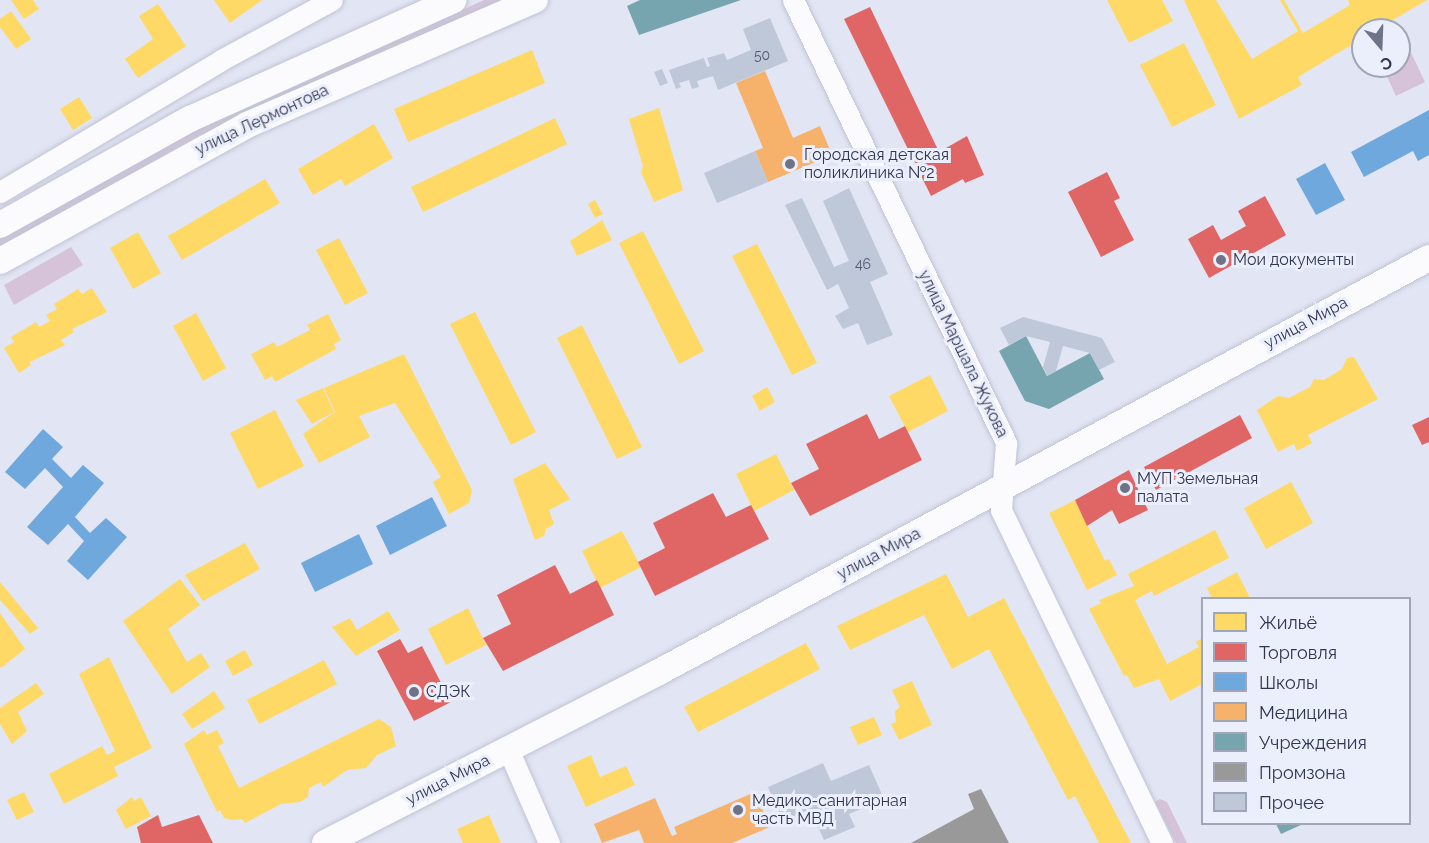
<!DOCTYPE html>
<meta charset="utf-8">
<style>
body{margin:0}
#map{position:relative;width:1429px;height:843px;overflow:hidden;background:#e2e5f3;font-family:Raleway,sans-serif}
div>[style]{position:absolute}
.green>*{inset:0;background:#d6c3da}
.homes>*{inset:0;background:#ffd966}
.shops>*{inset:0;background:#e06666}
.schools>*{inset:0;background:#6fa8dc}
.health>*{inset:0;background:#f6b26b}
.public>*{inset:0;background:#76a5af}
.industry>*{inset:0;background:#999}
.building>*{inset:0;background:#bfc8d9}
.roads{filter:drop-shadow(0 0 2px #bfc3d5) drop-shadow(0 0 2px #bfc3d5)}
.minor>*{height:21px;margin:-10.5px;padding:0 10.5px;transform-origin:10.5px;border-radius:10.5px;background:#fbfbfd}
.major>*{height:26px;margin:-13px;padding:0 13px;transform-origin:13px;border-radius:13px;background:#fbfbfd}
.dots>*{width:16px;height:16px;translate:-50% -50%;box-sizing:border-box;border:3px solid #ebeffc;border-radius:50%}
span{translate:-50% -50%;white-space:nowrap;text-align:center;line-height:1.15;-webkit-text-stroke:6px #ebeffc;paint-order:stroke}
.number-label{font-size:14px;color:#545a72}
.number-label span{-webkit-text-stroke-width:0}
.street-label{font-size:16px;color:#30364f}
.poi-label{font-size:16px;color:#30364f}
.left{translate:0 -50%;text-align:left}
.legend{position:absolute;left:1201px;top:597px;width:210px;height:228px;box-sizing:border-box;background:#ebeffc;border:2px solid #a0a5b7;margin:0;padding:8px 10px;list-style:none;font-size:18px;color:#30364f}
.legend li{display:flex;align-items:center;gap:12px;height:30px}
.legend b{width:30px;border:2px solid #a0a5b7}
.north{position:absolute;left:1351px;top:18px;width:60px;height:60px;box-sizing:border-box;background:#ebeffc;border:2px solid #a0a5b7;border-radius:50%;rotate:161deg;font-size:16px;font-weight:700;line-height:24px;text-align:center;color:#30364f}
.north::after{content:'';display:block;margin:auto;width:21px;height:27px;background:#6e7388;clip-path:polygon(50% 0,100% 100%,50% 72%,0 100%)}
</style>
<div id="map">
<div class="green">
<div style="clip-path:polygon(484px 0,503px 0,198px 136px,0 248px,0 239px,196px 130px)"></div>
<div style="clip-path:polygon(1403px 36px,1425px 82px,1396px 96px,1382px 66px,1399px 66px,1399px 38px)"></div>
<div style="clip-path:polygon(71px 247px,83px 265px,14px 305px,4px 285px)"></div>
<div style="clip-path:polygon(1160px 799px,1167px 802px,1187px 843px,1176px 843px,1155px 802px)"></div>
</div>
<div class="homes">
<div style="clip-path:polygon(11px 0,33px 0,39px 9px,24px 19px)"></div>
<div style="clip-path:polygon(214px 0,262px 0,230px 23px)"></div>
<div style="clip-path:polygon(1107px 0,1162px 0,1173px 21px,1129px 43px)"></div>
<div style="clip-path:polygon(1184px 0,1216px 0,1252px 59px,1298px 31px,1280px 0,1284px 0,1303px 33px,1350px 5px,1348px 0,1427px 0,1376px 30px,1363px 30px,1363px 38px,1298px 77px,1302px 85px,1239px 119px)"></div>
<div style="clip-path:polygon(158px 4px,186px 46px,138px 78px,125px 59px,153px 39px,139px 16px)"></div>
<div style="clip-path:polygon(11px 11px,31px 39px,16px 49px,0 27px,0 19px)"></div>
<div style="clip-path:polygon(1184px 43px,1216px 105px,1172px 127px,1140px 65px)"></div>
<div style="clip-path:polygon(532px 50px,545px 83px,408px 142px,394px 109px)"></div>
<div style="clip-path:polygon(79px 97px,92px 118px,73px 130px,60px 109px)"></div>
<div style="clip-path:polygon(659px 108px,683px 190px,654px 202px,641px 172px,643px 166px,629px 119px)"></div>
<div style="clip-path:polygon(555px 118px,567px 144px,423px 212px,411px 187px)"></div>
<div style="clip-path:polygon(374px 124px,393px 158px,345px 186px,341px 179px,313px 195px,298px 169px)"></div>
<div style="clip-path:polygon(265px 179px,280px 203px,182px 260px,168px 236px)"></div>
<div style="clip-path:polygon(595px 200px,603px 214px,595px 218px,588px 204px)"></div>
<div style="clip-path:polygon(602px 220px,612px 240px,577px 256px,570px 241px)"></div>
<div style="clip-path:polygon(643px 231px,704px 351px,679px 364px,619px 243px)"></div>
<div style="clip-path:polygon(138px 232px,161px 273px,133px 289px,110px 248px)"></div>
<div style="clip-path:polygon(339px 238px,368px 293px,345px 305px,316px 250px)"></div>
<div style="clip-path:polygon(757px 244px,817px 363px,792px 375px,732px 256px)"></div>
<div style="clip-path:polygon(92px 288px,107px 312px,72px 329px,74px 332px,61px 340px,65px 345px,30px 362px,31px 365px,19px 373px,4px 348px,14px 342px,11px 337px,36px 322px,39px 327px,50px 321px,46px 315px,57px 309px,54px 304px,78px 289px,82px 294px)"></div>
<div style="clip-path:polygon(475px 312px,536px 432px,511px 445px,450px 324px)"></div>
<div style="clip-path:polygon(196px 313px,226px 368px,203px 381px,173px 326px)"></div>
<div style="clip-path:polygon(328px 314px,341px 340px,334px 344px,336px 349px,275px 382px,272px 376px,265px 380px,251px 354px,274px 342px,277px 347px,310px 330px,307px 325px)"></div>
<div style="clip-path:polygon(582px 325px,642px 447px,617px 459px,557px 338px)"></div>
<div style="clip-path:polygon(404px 354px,472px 490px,469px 503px,449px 514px,433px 482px,441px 477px,395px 403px,359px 416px,370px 437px,319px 463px,303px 434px,335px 412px,324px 388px)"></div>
<div style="clip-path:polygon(1354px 357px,1378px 399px,1308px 435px,1312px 443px,1297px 451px,1294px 444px,1278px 452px,1257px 410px,1278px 396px,1289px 398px,1310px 387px,1314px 379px,1324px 380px,1342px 369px,1347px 358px)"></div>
<div style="clip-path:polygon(930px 375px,948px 411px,908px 432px,889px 396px)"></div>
<div style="clip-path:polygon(767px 387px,775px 402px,760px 411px,752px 396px)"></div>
<div style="clip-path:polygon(323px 388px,334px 412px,312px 424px,296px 400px)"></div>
<div style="clip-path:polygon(275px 410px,304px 466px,258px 489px,230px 433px)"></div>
<div style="clip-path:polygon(776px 454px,794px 490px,754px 511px,736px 474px)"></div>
<div style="clip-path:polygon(545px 463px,570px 499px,549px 510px,554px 524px,546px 529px,544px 536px,535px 540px,513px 479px)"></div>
<div style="clip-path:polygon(1291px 482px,1313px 523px,1266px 549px,1244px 508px)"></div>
<div style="clip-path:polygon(1075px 500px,1105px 561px,1109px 559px,1117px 575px,1087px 590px,1049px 513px)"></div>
<div style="clip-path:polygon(1215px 530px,1229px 558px,1154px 596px,1152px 591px,1135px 600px,1167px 664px,1199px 647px,1196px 642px,1202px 638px,1202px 684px,1170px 701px,1159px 679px,1134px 688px,1127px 675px,1124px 676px,1089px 609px,1101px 603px,1099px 600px,1134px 586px,1128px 574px)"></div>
<div style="clip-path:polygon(622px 531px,641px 567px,600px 588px,582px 551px)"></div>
<div style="clip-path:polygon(245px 543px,260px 569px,203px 601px,185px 575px)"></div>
<div style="clip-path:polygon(1237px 572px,1250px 598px,1212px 598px,1207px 588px)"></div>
<div style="clip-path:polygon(946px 574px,968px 617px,1004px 598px,1131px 843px,1099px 843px,1075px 796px,1068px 800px,989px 649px,952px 669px,924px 615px,850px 650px,837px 626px)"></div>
<div style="clip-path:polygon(180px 579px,200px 605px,168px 629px,187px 662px,201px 653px,210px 667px,172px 694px,123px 621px)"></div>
<div style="clip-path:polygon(0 582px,38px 628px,30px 634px,0 600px)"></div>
<div style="clip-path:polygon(468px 608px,486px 645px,446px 665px,428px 629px)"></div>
<div style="clip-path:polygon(388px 611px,400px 630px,356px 656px,332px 627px,350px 618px,357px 630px)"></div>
<div style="clip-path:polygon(0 613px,25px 649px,1px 668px,0 666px)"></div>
<div style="clip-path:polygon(806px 643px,820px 669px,698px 732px,684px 707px)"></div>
<div style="clip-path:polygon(245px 650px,253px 665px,233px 676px,225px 661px)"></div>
<div style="clip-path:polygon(109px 657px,152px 748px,114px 767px,118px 776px,64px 804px,49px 774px,102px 746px,107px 755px,115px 751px,79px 674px)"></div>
<div style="clip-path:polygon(324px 660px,337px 684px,259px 724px,247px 700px)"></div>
<div style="clip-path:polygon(912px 681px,932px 725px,899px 740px,891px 724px,896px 722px,895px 711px,900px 707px,892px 690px)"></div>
<div style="clip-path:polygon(36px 683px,44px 694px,18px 712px,27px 731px,12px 744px,0 724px,0 708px)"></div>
<div style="clip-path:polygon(214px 691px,225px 708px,192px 729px,182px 714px)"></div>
<div style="clip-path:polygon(874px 717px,882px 735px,858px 745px,850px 727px)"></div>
<div style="clip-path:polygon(379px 719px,391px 727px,396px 746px,377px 755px,366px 768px,347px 770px,323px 787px,321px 782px,309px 788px,308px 797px,300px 802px,281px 804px,245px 823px,242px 819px,232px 820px,224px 818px,220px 810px,217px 812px,184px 744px,204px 730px,207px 735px,217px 730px,224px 743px,218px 746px,239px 788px)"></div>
<div style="clip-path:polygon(591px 755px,600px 777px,626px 766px,635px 785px,586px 807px,567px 766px)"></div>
<div style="clip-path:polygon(24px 792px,34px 812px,17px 820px,7px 800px)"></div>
<div style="clip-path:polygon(132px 797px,134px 801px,141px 797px,151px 816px,126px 829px,116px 810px)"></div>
<div style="clip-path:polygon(489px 815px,501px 843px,463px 843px,457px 829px)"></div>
</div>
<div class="shops">
<div style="clip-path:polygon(870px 7px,939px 152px,967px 136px,984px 175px,965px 183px,963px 179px,931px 196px,844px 19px)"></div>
<div style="clip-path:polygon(1107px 172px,1120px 198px,1114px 201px,1134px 240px,1101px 257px,1068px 192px)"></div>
<div style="clip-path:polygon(1265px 196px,1286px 235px,1209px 278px,1188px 239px,1213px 225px,1221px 240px,1246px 226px,1238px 211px)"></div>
<div style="clip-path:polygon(867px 414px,879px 439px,905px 426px,922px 460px,810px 516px,791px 483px,819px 469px,806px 444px)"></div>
<div style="clip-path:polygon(1240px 415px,1252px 438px,1156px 490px,1144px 467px)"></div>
<div style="clip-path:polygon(1429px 417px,1429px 442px,1422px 445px,1412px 425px)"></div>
<div style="clip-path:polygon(1129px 470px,1148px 510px,1119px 524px,1112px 510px,1087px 526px,1075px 500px)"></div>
<div style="clip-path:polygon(713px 493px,726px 517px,751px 505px,769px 539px,655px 596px,638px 562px,665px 548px,653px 523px)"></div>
<div style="clip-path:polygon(555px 565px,570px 594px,597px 580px,614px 615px,503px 671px,483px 638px,511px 624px,497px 595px)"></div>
<div style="clip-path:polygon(400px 639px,408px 653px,422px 646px,451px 702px,414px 721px,377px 651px)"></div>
<div style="clip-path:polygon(158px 815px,162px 827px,199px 815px,213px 843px,141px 843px,137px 827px)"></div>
</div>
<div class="schools">
<div style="clip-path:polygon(1429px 110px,1429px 155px,1418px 161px,1413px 151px,1364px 177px,1351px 152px)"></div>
<div style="clip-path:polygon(1325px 163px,1345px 200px,1316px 215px,1296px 179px)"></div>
<div style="clip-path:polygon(43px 429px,63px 447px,52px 459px,71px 478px,83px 465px,104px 483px,75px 517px,90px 533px,106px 518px,127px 537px,88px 580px,67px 561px,84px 541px,68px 524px,48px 545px,27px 527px,63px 487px,45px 468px,25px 489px,5px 472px)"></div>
<div style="clip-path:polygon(432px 497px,447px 526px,390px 555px,376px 526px)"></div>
<div style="clip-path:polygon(359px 534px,373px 564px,315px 592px,301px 563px)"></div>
</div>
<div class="health">
<div style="clip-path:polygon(765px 71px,793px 138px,820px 126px,832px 155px,768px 182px,755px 151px,763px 148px,736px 83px)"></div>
<div style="clip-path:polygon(755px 792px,770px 827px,732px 843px,644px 843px,639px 830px,602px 843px,594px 824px,655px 798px,672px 836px,677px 834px,674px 827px)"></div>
</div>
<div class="public">
<div style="clip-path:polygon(640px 0,741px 0,639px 35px,627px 6px)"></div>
<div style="clip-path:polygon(1026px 336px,1047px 376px,1090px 353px,1104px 379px,1049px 409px,1025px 401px,999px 351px)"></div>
<div style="clip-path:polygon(1276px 824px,1303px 824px,1281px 834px)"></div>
</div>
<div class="industry">
<div style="clip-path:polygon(981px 789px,1009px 843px,911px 843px,974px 809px,968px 794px)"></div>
</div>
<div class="building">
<div style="clip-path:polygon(770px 18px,788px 61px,718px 90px,713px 76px,697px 81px,699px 87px,692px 89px,689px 80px,679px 83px,681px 87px,676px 89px,669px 70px,704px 58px,707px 67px,710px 66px,707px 58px,724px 53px,727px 60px,751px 50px,743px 29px)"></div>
<div style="clip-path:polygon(662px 69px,668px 83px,660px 86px,654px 72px)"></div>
<div style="clip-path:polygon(755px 151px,768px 182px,717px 203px,704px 173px)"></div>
<div style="clip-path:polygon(849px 188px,888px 274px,870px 282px,893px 335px,867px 345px,858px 323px,843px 329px,835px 316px,849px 308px,838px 284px,827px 290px,785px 205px,802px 198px,834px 267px,849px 261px,823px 201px)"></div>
<div style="clip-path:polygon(1023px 317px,1102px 338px,1115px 362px,1099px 370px,1090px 353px,1063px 346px,1056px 371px,1047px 376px,1043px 367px,1050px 342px,1026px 336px,1009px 345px,1000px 328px)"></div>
<div style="clip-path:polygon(823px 763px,831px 781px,869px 765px,884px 799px,849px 814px,855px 827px,824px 840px,810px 809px,783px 821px,768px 787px)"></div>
</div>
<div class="roads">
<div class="minor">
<div style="left:793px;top:0;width:492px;rotate:64.3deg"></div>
<div style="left:1006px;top:443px;width:67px;rotate:94.3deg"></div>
<div style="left:1001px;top:510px;width:370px;rotate:64.2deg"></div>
<div style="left:0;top:192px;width:257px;rotate:-30.8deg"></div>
<div style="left:221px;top:60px;width:126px;rotate:-28.4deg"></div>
<div style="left:508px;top:749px;width:103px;rotate:66.4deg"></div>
</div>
<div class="major">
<div style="left:0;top:225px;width:218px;rotate:-29.2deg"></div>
<div style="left:190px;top:119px;width:289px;rotate:-24.3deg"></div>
<div style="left:0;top:261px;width:282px;rotate:-28.8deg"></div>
<div style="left:247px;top:125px;width:314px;rotate:-23.5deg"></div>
<div style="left:325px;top:843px;width:375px;rotate:-27.1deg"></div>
<div style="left:659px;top:672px;width:874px;rotate:-28.27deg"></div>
</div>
</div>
<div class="dots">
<div style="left:790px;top:164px;background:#6e7388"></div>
<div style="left:1221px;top:260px;background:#6e7388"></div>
<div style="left:1125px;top:488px;background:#6e7388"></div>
<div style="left:414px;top:692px;background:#6e7388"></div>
<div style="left:738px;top:810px;background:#6e7388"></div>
</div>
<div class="number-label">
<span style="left:762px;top:55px">50</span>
<span style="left:863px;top:264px">46</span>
</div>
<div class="street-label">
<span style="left:262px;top:120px;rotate:-25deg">улица Лермонтова</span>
<span style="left:1306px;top:323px;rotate:-28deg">улица Мира</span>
<span style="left:963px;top:354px;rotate:64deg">улица Маршала Жукова</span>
<span style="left:879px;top:554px;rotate:-28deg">улица Мира</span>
<span style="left:448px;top:780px;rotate:-27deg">улица Мира</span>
</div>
<div class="poi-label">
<span class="left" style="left:804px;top:164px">Городская детская<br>поликлиника №2</span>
<span class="left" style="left:1233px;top:260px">Мои документы</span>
<span class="left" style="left:1137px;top:488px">МУП Земельная<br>палата</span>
<span class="left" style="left:426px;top:692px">СДЭК</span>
<span class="left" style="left:752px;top:810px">Медико-санитарная<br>часть МВД</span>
</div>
<ul class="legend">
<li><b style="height:16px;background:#ffd966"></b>Жильё</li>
<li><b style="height:16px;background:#e06666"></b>Торговля</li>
<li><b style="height:16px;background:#6fa8dc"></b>Школы</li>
<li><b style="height:16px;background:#f6b26b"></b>Медицина</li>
<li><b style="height:16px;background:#76a5af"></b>Учреждения</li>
<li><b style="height:16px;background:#999"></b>Промзона</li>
<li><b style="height:16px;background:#bfc8d9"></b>Прочее</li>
</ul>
<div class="north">С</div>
</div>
